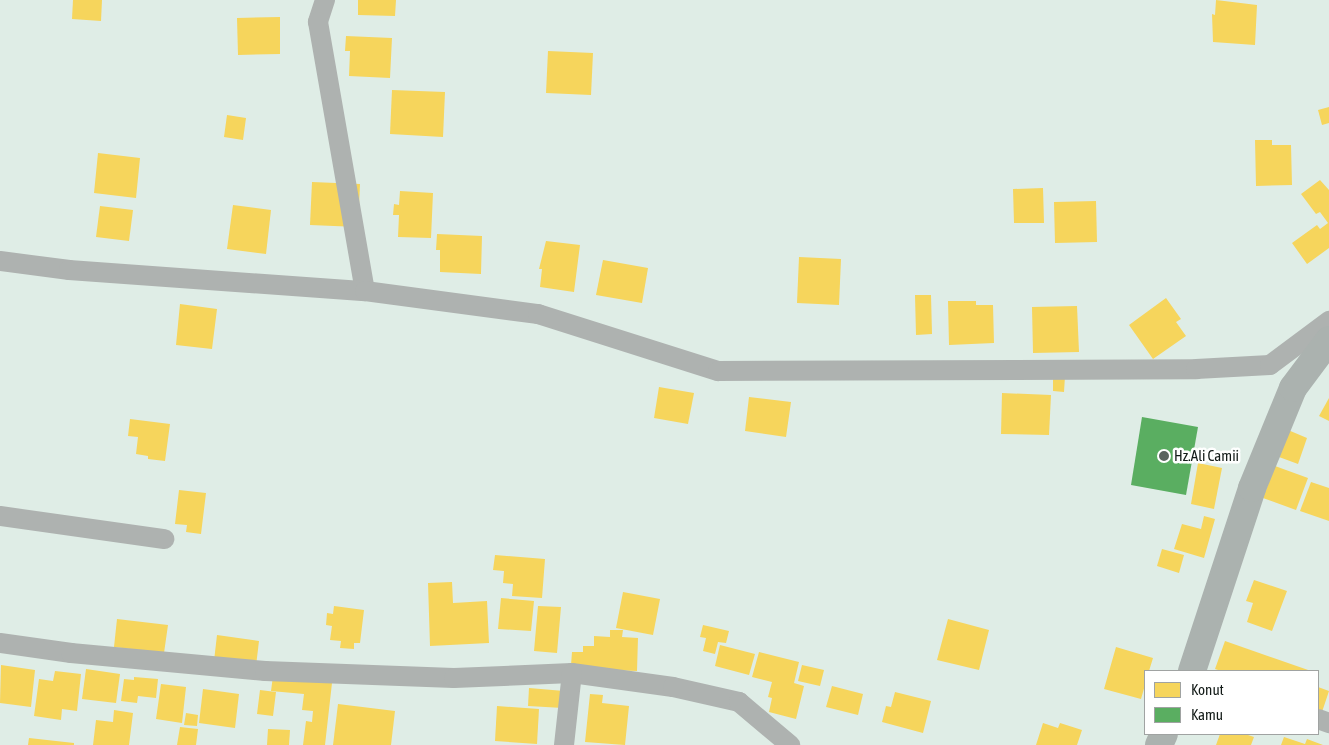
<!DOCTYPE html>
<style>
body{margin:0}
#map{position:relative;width:1329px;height:745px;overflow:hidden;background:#dfede6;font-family:"Asap Condensed",sans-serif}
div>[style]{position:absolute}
.homes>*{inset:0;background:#f6d55c}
.public>*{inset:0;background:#5aae61}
.street>*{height:20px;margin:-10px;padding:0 10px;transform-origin:10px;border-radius:10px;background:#aeb2b0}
.secondary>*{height:28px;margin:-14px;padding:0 14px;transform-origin:14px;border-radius:14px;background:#abb2af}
.dots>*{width:14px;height:14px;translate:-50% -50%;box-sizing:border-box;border:2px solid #fff;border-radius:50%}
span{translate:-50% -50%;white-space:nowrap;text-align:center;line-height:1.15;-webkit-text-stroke:5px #fff;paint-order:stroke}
.poi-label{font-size:15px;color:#121a17}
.left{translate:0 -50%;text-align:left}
.legend{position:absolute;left:1144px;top:670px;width:175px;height:65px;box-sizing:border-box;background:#fff;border:1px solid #a0a3a2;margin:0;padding:6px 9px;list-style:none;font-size:15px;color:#121a17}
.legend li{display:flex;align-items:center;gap:10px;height:25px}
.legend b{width:25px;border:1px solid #a0a3a2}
</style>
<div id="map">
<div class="homes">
<div style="clip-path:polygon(73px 0,102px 0,101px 21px,72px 19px)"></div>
<div style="clip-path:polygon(358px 0,396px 0,395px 16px,358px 15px)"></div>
<div style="clip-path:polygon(1216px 0,1257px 5px,1255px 45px,1213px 42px,1212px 14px,1215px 15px)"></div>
<div style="clip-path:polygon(280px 17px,280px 54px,238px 55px,237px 18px)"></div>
<div style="clip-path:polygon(346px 36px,392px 38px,390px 78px,349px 76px,350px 51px,345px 51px)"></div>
<div style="clip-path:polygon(548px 51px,593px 53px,591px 95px,546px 93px)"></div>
<div style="clip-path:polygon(392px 90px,445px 92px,443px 137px,390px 134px)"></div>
<div style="clip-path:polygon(1329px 107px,1329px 123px,1322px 125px,1318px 110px)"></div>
<div style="clip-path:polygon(227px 115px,246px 118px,243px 140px,224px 137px)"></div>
<div style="clip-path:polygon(1255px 140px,1272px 140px,1272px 145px,1291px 145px,1292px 185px,1256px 186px)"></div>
<div style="clip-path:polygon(98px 153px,140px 158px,136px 198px,94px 193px)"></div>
<div style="clip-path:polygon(1320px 180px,1329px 190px,1329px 248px,1307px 264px,1292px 243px,1317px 225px,1320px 229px,1328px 223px,1320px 212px,1316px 214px,1301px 194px)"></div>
<div style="clip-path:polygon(312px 182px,360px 184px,358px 227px,310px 225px)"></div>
<div style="clip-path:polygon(1043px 188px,1044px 223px,1014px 223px,1013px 189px)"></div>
<div style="clip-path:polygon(400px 191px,433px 193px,431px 238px,398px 237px,399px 215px,393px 215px,394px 204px,399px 205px)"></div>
<div style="clip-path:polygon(1096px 201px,1097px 242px,1055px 243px,1054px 202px)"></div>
<div style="clip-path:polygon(233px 205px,271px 210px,266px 254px,227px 249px)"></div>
<div style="clip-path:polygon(100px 206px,133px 210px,129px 241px,96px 237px)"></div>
<div style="clip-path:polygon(437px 234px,482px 236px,481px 274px,440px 272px,440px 250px,436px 250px)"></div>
<div style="clip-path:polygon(546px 241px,580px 245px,574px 292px,540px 287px,542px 269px,539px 269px)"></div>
<div style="clip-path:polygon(799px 257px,841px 259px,839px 305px,797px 303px)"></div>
<div style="clip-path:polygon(603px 260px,648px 268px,642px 303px,596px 295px)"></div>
<div style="clip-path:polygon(915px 295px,931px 295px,932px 334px,916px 335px)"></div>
<div style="clip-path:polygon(1166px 298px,1181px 319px,1176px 322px,1186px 336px,1153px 359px,1129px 325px)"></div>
<div style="clip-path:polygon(948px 301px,976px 301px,976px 305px,993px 305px,994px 343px,949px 345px)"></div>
<div style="clip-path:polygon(180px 304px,217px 309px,212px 349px,176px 345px)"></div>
<div style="clip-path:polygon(1077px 306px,1079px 352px,1033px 353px,1032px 307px)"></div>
<div style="clip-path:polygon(1053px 376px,1065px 376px,1064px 392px,1053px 391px)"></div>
<div style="clip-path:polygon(659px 387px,694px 393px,688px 424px,654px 418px)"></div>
<div style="clip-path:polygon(1002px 393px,1051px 395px,1049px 435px,1001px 434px)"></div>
<div style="clip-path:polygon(749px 397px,791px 402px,786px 437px,745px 431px)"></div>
<div style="clip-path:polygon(1329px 398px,1329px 421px,1319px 416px)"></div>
<div style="clip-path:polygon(130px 419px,170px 424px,165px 461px,148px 459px,148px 456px,136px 454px,138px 437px,128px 436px)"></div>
<div style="clip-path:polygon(1288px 430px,1307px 438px,1298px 464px,1279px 457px)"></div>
<div style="clip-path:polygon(1198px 463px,1222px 468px,1214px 509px,1191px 504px)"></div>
<div style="clip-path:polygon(1275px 466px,1308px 478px,1296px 510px,1263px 498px)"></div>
<div style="clip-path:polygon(1311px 482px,1329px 488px,1329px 521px,1300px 511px)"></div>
<div style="clip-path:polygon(179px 490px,206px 493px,201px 534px,186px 532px,187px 525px,175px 524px)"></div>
<div style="clip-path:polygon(1204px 516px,1215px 519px,1204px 558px,1174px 549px,1182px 524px,1201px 529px)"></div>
<div style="clip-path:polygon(1162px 549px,1184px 555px,1179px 573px,1157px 566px)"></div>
<div style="clip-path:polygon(495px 555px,545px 559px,542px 598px,512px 596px,513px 584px,503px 583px,504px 571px,493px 570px)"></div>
<div style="clip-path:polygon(1254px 580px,1287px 591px,1272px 631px,1247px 622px,1253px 603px,1246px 601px)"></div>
<div style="clip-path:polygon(452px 582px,453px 603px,487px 601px,489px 643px,430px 646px,428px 583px)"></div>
<div style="clip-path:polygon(623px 592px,660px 599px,653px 635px,616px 628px)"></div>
<div style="clip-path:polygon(501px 598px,534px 601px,531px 631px,498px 629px)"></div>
<div style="clip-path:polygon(334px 606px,364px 610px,360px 643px,354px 643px,354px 649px,340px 648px,341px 641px,330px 640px,332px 626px,326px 625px,327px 613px,333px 614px)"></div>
<div style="clip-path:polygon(538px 606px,561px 607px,557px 653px,534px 651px)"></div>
<div style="clip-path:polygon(117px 619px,168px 625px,164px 653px,114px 647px)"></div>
<div style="clip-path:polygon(948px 619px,989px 630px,979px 670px,937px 660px)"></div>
<div style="clip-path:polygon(703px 625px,729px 631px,726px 643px,718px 642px,715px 654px,703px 651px,706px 638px,700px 637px)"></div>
<div style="clip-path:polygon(610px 630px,623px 630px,622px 637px,638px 638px,637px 671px,582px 669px,571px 665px,572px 652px,583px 652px,583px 646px,594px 646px,594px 636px,610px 637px)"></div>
<div style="clip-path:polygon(217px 635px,259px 641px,256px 666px,214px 661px)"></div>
<div style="clip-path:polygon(1225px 641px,1311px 671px,1221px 671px,1215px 669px)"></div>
<div style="clip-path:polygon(720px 645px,755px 654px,749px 675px,715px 666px)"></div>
<div style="clip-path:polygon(1116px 647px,1153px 658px,1149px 671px,1145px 671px,1145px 685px,1141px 699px,1104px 689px)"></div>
<div style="clip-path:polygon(759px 652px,799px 662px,794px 683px,804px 686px,796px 719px,769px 712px,772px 698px,768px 697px,772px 682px,752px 677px)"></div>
<div style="clip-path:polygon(1px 665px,35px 670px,31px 707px,0 703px)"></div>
<div style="clip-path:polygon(802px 665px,824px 670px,820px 686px,798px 681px)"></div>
<div style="clip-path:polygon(86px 669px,120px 674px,116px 703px,82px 699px)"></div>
<div style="clip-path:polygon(55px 671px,81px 674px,77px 711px,62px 709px,61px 720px,34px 716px,39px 679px,53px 681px)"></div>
<div style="clip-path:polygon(273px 676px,332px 683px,325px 745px,303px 745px,306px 721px,312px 722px,313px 711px,302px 710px,304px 694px,271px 691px)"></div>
<div style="clip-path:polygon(134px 677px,158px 679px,156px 698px,138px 696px,137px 703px,121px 701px,124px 679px,134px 680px)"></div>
<div style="clip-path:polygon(161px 684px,186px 687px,182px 723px,156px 719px)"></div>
<div style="clip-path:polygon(832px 686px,863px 694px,858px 715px,826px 707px)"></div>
<div style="clip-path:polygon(1318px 687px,1329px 691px,1321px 715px,1318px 714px)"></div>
<div style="clip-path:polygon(529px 688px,564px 691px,563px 708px,528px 706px)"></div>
<div style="clip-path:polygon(203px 689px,239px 694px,235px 728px,199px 723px)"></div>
<div style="clip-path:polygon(260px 690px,276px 692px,273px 716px,257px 714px)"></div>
<div style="clip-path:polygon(895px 692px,931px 701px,923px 733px,882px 722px,886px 706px,891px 707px)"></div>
<div style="clip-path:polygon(590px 694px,603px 695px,602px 703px,629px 706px,625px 745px,585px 742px)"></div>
<div style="clip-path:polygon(338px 704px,395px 711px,391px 745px,333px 745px)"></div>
<div style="clip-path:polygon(497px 706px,539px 709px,537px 744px,495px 741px)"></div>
<div style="clip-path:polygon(114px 710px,133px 713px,129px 745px,93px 745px,96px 720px,113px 722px)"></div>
<div style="clip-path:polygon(186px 713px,198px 715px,197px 726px,184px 725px)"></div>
<div style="clip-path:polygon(1043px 723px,1058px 728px,1060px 723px,1082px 730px,1077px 745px,1036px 745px)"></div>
<div style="clip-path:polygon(180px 727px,198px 729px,196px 745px,177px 745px)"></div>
<div style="clip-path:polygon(268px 729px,290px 730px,289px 745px,267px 745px)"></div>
<div style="clip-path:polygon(1220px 734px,1245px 734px,1254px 737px,1251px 745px,1216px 745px)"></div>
<div style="clip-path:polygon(1284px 737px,1305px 744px,1307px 739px,1323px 745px,1281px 745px)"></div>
<div style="clip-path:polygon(29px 738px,74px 743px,74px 745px,28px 745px)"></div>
</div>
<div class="public">
<div style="clip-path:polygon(1142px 417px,1198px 427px,1186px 495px,1131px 485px)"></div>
</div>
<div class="street">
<div style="left:325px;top:0;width:23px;rotate:108deg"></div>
<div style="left:318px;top:22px;width:273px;rotate:80.1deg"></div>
<div style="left:0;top:261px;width:70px;rotate:7.4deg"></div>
<div style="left:69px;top:270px;width:297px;rotate:4.1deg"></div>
<div style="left:365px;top:291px;width:175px;rotate:7.6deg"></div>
<div style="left:538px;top:314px;width:189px;rotate:17.6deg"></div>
<div style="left:718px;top:371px;width:478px;rotate:-0.2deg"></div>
<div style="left:1196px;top:369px;width:74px;rotate:-3.1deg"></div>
<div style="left:1270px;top:365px;width:74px;rotate:-36.7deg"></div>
<div style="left:0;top:516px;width:166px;rotate:8deg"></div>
<div style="left:0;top:643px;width:72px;rotate:8deg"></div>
<div style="left:71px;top:653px;width:195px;rotate:5.3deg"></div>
<div style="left:265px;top:671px;width:189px;rotate:2.1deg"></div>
<div style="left:454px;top:678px;width:118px;rotate:-2.4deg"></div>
<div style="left:572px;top:673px;width:102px;rotate:7.9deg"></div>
<div style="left:673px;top:687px;width:68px;rotate:12.8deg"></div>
<div style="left:739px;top:702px;width:67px;rotate:40.1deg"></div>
<div style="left:1318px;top:719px;width:12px;rotate:20deg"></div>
<div style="left:564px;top:745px;width:72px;rotate:-83.7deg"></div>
</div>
<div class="secondary">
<div style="left:1192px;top:671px;width:193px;rotate:-71.8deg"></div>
<div style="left:1252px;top:488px;width:108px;rotate:-67.7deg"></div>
<div style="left:1293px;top:388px;width:60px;rotate:-53.1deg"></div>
<div style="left:1159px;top:745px;width:12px;rotate:-66deg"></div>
</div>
<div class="dots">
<div style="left:1164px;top:456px;background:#5a645f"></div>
</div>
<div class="poi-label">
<span class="left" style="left:1174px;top:456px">Hz.Ali Camii</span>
</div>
<ul class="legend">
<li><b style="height:14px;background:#f6d55c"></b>Konut</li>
<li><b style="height:14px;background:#5aae61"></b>Kamu</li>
</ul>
</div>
